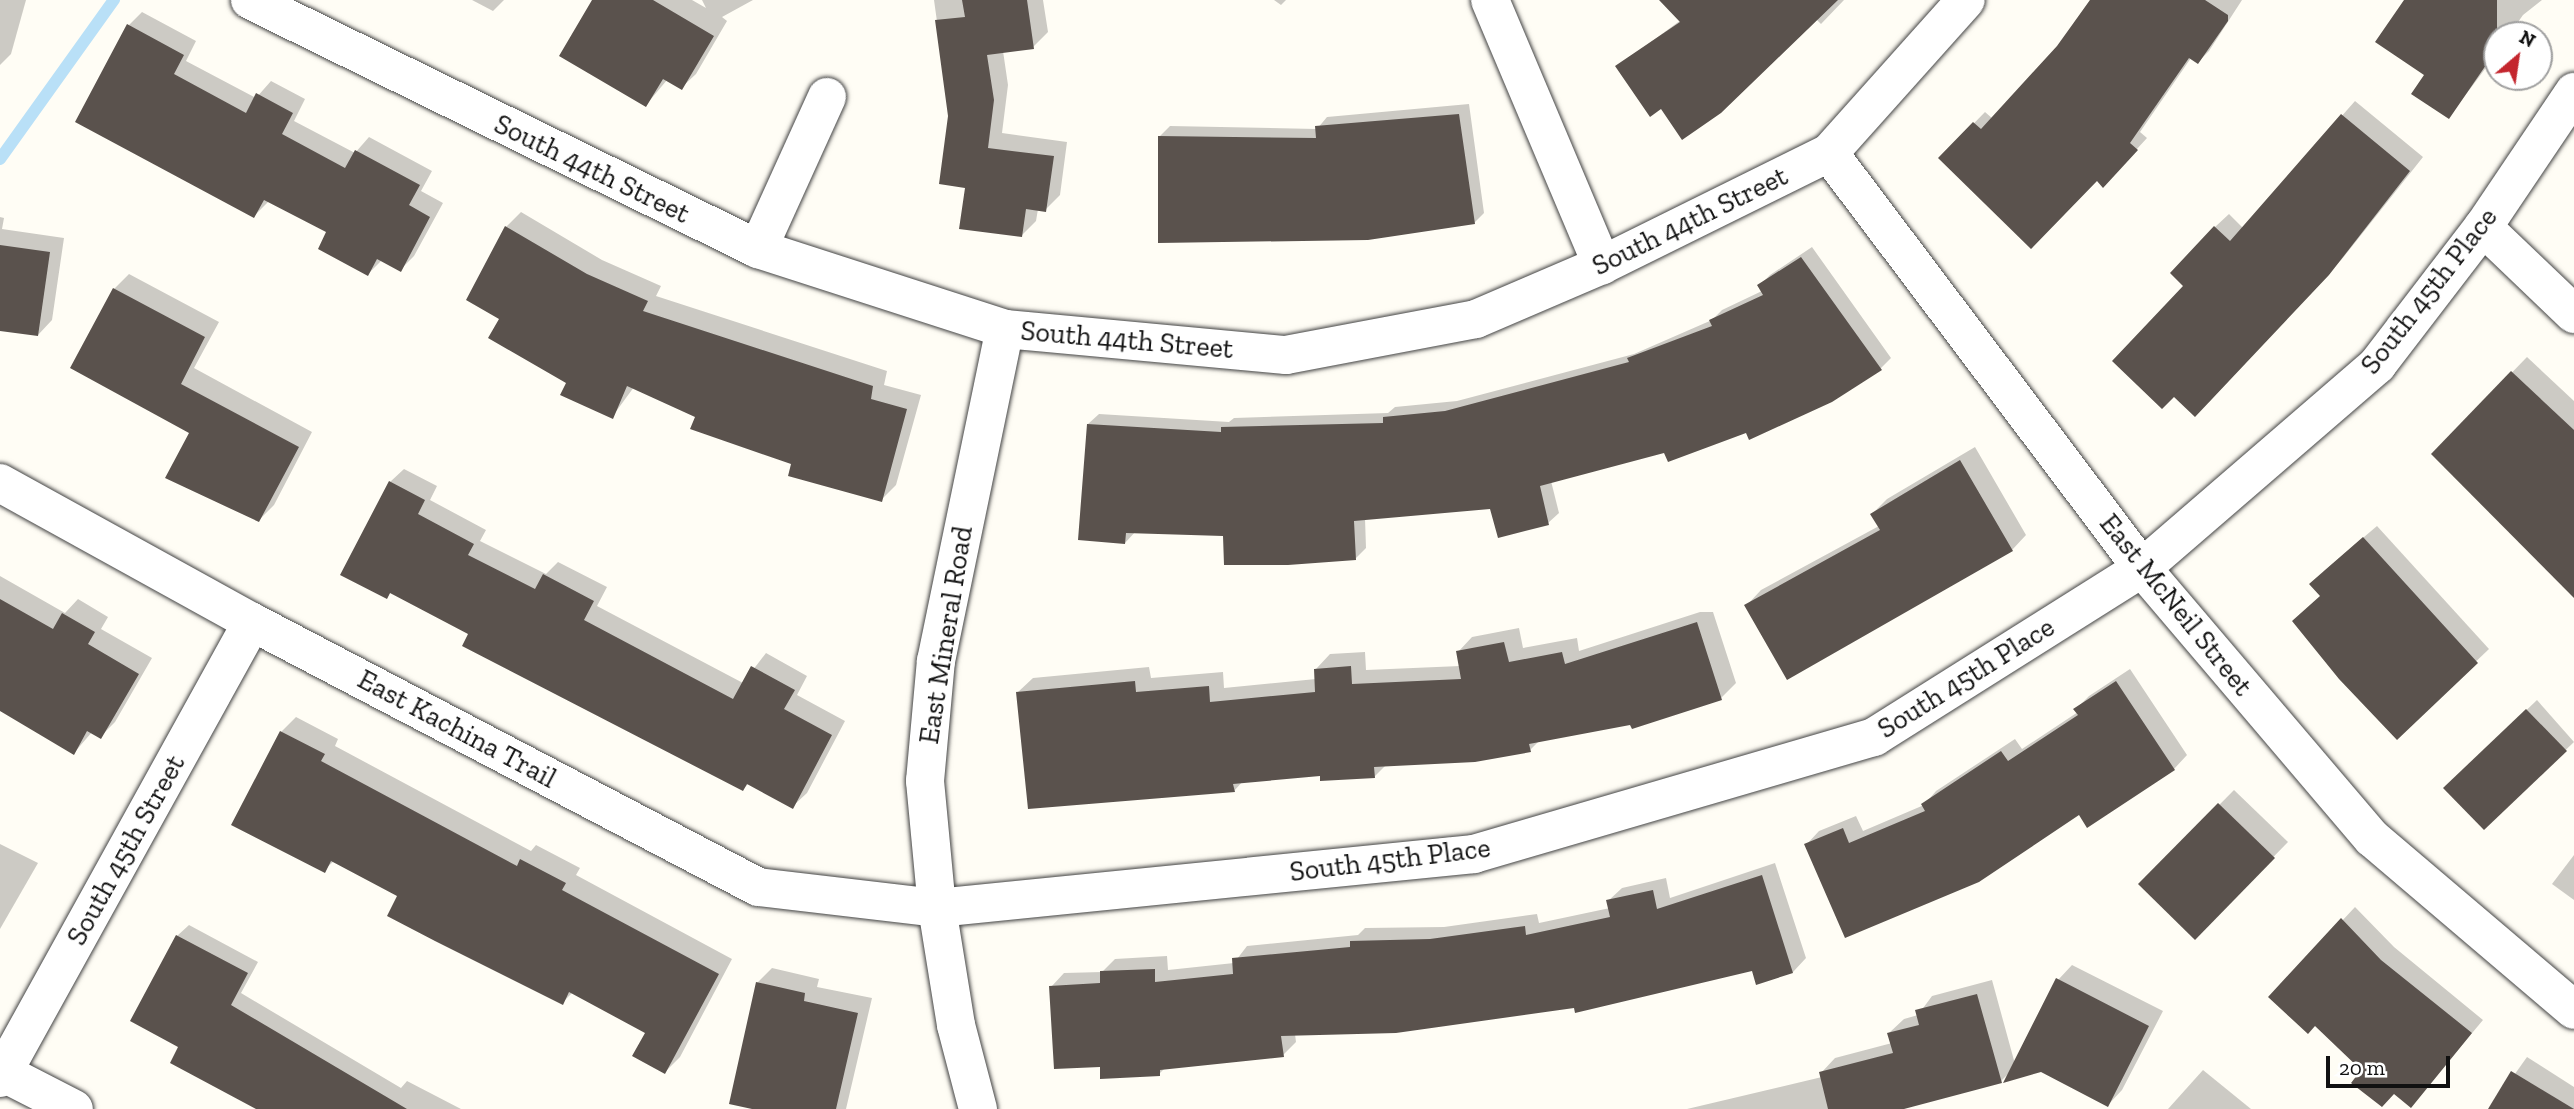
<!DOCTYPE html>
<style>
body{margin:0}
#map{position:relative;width:2574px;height:1109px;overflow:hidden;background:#fffdf5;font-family:"Zilla Slab",serif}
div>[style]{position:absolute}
.shadow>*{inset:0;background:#0003}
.stream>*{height:12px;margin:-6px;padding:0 6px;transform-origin:6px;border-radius:6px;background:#b9e0f7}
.building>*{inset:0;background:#5a524d}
.roads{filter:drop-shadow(0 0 2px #444) drop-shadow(0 0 2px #444)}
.minor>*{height:38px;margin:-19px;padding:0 19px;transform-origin:19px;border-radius:19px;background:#fff}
span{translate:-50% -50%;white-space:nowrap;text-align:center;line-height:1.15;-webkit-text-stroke:7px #fff;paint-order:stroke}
.street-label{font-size:28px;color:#111}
.north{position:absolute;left:2483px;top:21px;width:70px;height:70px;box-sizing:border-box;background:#fff;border:2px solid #a0a0a0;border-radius:50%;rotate:29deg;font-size:19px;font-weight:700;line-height:28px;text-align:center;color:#111}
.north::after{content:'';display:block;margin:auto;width:24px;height:32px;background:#c4262e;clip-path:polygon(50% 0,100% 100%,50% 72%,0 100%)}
.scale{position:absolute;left:2326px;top:1056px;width:124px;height:32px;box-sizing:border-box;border:4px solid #111;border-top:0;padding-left:9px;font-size:21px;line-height:24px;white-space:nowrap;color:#111;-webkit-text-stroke:5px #fff;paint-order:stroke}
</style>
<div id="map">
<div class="shadow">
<div style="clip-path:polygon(0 0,26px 0,11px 54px,0 65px)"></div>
<div style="clip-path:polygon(472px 0,504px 0,493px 11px)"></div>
<div style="clip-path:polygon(594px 0,692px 0,706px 8px,702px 0,753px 0,722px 17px,727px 21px,696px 74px,681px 88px,667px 80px,646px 105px)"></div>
<div style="clip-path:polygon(934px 0,1043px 0,1048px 32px,1033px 47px,1003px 51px,1008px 85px,1002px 133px,1067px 142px,1060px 195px,1045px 210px,1038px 209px,1036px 221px,1021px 236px,967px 186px,950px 116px)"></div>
<div style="clip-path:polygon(1274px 0,1286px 0,1281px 5px)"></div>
<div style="clip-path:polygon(1661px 0,1844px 0,1821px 24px,1816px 19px,1661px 107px,1618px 66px,1681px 20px)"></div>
<div style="clip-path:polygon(2090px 0,2242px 0,2209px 51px,2198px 62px,2191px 58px,2140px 132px,2147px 138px,2114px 174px,2097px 179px,1940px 158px,1985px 112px,1993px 119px,2058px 47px)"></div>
<div style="clip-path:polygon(2408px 0,2542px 0,2523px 15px,2509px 35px,2497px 35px,2497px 53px,2449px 117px,2427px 74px)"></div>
<div style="clip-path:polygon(142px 12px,196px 41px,186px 61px,256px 98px,271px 81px,305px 99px,294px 121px,355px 153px,369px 137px,432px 171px,421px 191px,443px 203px,414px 256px,400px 270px,382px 260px,368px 274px,329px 232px,269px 201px,254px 216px,129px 25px)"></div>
<div style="clip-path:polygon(2355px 101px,2423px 157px,2342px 259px,2209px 402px,2186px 286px,2215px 227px,2229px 214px,2243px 228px)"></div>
<div style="clip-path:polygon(1469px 104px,1484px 213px,1474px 223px,1160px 136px,1170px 126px,1317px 129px,1327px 117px)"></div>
<div style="clip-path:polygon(521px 212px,602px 260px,661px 286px,656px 296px,887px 371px,884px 385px,921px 395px,896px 485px,881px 500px,634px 387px,612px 417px,502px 319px,506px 227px)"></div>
<div style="clip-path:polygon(0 217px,4px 218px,2px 229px,64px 238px,52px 320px,38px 335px,0 329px)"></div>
<div style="clip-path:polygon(1812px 247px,1891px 358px,1881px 368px,1747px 431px,1551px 481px,1559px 513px,1548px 523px,1492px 507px,1365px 518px,1366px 548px,1355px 559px,1225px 534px,1136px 531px,1125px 543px,1088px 424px,1099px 414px,1229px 422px,1234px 418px,1388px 413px,1395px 407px,1457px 401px,1634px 354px,1712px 320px,1722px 310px,1762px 291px,1759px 286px,1770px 275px)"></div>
<div style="clip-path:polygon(129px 274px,219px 322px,194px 368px,312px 432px,274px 505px,259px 520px,191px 432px,114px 289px)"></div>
<div style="clip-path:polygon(2527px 357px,2574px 401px,2574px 577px,2433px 454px)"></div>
<div style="clip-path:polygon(1975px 447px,2026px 535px,2012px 550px,1747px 605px,1761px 590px,1879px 526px,1872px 514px,1887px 499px)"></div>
<div style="clip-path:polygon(404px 469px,437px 486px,430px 500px,486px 530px,480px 541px,546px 574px,558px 562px,607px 587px,597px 606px,743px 683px,766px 653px,807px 676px,797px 695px,845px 721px,807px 793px,793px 806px,749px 783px,743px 789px,471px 634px,391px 592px,387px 597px,390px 482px)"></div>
<div style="clip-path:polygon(2377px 526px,2489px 649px,2397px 737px,2321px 595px,2324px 571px)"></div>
<div style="clip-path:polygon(0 576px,65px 613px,78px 599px,108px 617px,101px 629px,152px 658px,115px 722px,100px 737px,92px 732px,74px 753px,0 684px)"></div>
<div style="clip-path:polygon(1700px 612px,1713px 612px,1736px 683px,1721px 698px,1632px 723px,1540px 740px,1530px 750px,1387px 764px,1374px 777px,1321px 774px,1243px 781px,1234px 791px,1018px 692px,1033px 678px,1149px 667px,1151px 678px,1223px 672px,1224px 688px,1316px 679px,1316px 669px,1330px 654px,1365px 652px,1366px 670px,1460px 666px,1458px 652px,1472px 637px,1519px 628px,1523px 648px,1577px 638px,1579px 651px)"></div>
<div style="clip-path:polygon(2130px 669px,2187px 755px,2174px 769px,2079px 813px,1978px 880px,1806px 845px,1819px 831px,1856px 816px,1863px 831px,1924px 805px,1936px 791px,2015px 739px,2022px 749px,2078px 712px,2076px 709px,2089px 696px)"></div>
<div style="clip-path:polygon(2537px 700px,2574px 742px,2484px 828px,2445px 788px)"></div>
<div style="clip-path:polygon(296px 717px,338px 739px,335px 746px,531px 851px,536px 845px,580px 868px,576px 875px,732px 959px,680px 1057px,665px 1072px,647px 1032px,573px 992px,562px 1003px,400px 896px,334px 861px,324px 870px,281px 732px)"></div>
<div style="clip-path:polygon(2234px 790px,2288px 842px,2195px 937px,2141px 884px)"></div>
<div style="clip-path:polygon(0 844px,38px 863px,0 929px)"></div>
<div style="clip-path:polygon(2574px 855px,2574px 900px,2552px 884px)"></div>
<div style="clip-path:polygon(1775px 863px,1806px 958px,1793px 972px,1757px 983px,1753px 969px,1575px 1006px,1295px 1034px,1296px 1042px,1283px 1055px,1166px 1067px,1159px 1074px,1101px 1065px,1051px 987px,1064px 973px,1102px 972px,1115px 959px,1167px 956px,1168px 970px,1234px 963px,1247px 946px,1358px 935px,1365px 928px,1444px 927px,1537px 914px,1539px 923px,1610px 908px,1608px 901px,1622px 888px,1666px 878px,1670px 898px)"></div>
<div style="clip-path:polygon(2355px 907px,2394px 947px,2483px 1020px,2411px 1106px,2315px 1024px,2271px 997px)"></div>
<div style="clip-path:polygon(189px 925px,258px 962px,241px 993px,401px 1088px,407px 1081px,461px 1109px,258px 1109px,181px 1046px,177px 936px)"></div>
<div style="clip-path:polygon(2072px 965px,2163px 1011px,2122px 1090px,2108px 1105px,2041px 1071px,2009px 1073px,2001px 1081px,1897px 1109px,1687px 1109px,1822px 1077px,1821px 1073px,1835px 1058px,1892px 1043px,1889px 1033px,1904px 1019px,1918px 1015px,1932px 996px,1992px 980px,2015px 1064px,2058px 980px)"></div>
<div style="clip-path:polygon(772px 968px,819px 979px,817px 987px,872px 998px,846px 1109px,759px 1109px,757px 983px)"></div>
<div style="clip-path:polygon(2527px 1057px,2574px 1087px,2574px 1109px,2490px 1109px)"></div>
<div style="clip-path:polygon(2203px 1070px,2251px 1109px,2168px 1109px)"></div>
</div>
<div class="stream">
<div style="left:0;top:159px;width:196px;rotate:-54.4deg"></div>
</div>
<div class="building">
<div style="clip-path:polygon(592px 0,653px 0,714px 36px,682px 90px,663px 79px,646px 107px,559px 56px)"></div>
<div style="clip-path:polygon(962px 0,1027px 0,1034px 49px,987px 55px,994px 100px,988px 148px,1054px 156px,1046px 212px,1026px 209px,1022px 237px,959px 229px,965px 188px,939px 184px,948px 116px,935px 20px,965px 17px)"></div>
<div style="clip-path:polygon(1659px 0,1838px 0,1721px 113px,1682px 140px,1661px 109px,1650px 117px,1615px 66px,1680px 22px)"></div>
<div style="clip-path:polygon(2090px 0,2205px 0,2228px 15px,2228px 21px,2198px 64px,2189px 58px,2130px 143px,2138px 150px,2103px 188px,2097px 181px,2031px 249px,1938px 158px,1973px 122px,1981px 129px,2057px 46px)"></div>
<div style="clip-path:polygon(2404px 0,2497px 0,2497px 49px,2449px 119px,2411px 94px,2424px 75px,2375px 42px)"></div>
<div style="clip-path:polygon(127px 24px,184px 55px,174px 74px,246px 113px,256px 93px,293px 113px,282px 134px,345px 168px,355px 150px,420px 185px,409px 205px,430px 217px,401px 272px,377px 259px,368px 276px,318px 249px,326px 232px,264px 200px,254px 218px,75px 122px)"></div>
<div style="clip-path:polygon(1459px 114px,1475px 224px,1368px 240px,1158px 243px,1158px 136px,1316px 138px,1315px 126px)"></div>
<div style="clip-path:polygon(2341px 114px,2410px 171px,2329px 275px,2195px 417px,2174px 397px,2162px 409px,2112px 361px,2183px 286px,2170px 273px,2214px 226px,2230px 241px)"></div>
<div style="clip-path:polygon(505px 226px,587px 274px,648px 301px,643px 311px,873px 386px,871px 399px,907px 409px,882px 502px,788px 476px,791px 464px,690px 429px,695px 417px,627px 386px,613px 419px,560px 395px,566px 383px,488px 338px,499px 319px,466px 300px)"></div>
<div style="clip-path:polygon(0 245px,50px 252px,38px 336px,0 331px)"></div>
<div style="clip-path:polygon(1801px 257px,1882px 370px,1832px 402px,1749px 440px,1746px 433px,1668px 462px,1664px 453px,1540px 486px,1549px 525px,1498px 538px,1490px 509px,1354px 521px,1356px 560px,1288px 565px,1224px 565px,1223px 536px,1126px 533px,1125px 544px,1078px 540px,1087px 424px,1221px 432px,1221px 427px,1383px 423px,1383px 417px,1445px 411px,1629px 362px,1627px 358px,1712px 326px,1709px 320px,1763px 295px,1757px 285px)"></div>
<div style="clip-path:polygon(113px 288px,205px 337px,181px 384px,299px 447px,259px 522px,165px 478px,189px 433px,70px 368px)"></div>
<div style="clip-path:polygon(2511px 371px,2574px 430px,2574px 598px,2431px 454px)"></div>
<div style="clip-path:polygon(1960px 460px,2013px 551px,1787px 680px,1744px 605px,1880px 530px,1870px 514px)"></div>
<div style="clip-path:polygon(389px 481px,425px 500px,418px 514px,474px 544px,468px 555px,535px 589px,543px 574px,594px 601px,584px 620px,733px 699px,751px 666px,795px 690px,784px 709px,832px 735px,793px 809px,747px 784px,743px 791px,462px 646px,468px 634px,390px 593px,387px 599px,340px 575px)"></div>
<div style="clip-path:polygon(2363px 537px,2478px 663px,2397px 740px,2339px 679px,2292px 621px,2320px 596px,2309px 584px)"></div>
<div style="clip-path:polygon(0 599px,53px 629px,62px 613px,95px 632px,88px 644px,139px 674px,101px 739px,87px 731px,74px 755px,0 711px)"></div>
<div style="clip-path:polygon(1697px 622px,1722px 700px,1632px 729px,1630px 725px,1529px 744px,1531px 752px,1475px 762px,1374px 767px,1375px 778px,1320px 781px,1320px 776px,1233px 784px,1235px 792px,1028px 809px,1016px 692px,1135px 681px,1136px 692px,1209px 686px,1210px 702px,1315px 692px,1314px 669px,1351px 666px,1352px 684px,1461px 679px,1456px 651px,1504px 642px,1509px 662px,1562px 652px,1565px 664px)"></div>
<div style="clip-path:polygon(2116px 681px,2175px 770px,2087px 828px,2079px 815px,1979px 882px,1845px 938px,1804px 844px,1843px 828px,1849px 843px,1925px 811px,1921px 804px,2001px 751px,2008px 761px,2078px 715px,2073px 709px)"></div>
<div style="clip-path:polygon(2526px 709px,2567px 751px,2484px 830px,2443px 788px)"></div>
<div style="clip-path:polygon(280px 731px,325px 754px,321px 761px,517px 866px,520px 859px,566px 883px,562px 890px,719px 974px,665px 1074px,632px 1056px,645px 1033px,569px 992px,563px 1005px,435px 941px,387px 916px,397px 896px,331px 861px,325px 873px,231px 825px)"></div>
<div style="clip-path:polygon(2218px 803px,2275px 858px,2195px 940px,2138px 884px)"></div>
<div style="clip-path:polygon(1762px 875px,1793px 973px,1756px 985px,1752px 971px,1575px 1013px,1574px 1008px,1396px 1033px,1281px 1036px,1284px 1057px,1160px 1070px,1160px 1076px,1100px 1079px,1100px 1067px,1054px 1069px,1049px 986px,1100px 983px,1100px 971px,1155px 969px,1155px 982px,1233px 974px,1232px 958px,1350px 947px,1350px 941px,1430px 939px,1525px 926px,1526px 935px,1610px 917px,1606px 900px,1653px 890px,1657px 909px)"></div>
<div style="clip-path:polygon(2341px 918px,2381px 960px,2472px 1033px,2411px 1108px,2394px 1094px,2382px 1107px,2351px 1083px,2361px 1070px,2315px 1026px,2308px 1034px,2268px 997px)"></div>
<div style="clip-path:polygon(176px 935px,248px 973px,231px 1005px,407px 1109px,256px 1109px,170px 1063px,178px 1047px,130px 1021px)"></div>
<div style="clip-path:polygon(2056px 978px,2149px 1026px,2108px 1107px,2041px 1072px,2003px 1083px)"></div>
<div style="clip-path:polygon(756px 982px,805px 993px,804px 1001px,858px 1013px,836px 1109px,752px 1109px,729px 1104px)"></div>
<div style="clip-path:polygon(1977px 994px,2002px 1083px,1904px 1109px,1828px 1109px,1819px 1072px,1893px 1053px,1887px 1033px,1919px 1025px,1915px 1010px)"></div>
<div style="clip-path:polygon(2511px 1071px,2574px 1109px,2488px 1109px)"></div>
</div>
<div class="roads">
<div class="minor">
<div style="left:250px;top:0;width:566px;rotate:26.11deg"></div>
<div style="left:758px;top:249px;width:260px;rotate:17.9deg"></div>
<div style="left:1005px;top:329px;width:282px;rotate:5.3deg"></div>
<div style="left:1286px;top:355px;width:193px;rotate:-10.7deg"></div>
<div style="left:1476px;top:319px;width:137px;rotate:-23.2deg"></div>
<div style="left:1602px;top:265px;width:253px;rotate:-26.3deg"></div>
<div style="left:1829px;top:153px;width:205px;rotate:-48.2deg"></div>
<div style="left:1490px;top:0;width:288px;rotate:67.1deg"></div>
<div style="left:1829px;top:153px;width:520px;rotate:52.98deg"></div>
<div style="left:2142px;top:568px;width:355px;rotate:49.6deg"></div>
<div style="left:2372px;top:838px;width:265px;rotate:40.4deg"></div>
<div style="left:2483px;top:227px;width:126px;rotate:43.7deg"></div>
<div style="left:758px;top:249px;width:167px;rotate:-65.6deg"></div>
<div style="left:0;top:483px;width:288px;rotate:28.9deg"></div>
<div style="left:252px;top:622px;width:571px;rotate:27.64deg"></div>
<div style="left:758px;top:887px;width:180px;rotate:6.7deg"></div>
<div style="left:937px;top:908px;width:540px;rotate:-5.74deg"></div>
<div style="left:1474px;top:854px;width:417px;rotate:-16.3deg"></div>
<div style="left:1874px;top:737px;width:317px;rotate:-32.2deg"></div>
<div style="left:2142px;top:568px;width:311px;rotate:-40.8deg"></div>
<div style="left:2377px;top:365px;width:174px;rotate:-52.5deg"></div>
<div style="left:2483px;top:227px;width:163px;rotate:-56deg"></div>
<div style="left:0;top:1071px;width:83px;rotate:27.2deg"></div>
<div style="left:0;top:1078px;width:521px;rotate:-61.07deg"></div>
<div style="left:978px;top:1109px;width:87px;rotate:-104.7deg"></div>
<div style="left:956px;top:1025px;width:119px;rotate:-99.2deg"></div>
<div style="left:937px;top:908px;width:128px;rotate:-95.4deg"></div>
<div style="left:925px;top:781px;width:121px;rotate:-84.8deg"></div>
<div style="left:936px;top:661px;width:339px;rotate:-78.3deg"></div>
</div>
</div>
<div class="street-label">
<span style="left:592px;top:169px;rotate:26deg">South 44th Street</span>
<span style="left:1690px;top:221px;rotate:-26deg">South 44th Street</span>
<span style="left:2429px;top:291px;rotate:-52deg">South 45th Place</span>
<span style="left:1127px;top:340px;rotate:5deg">South 44th Street</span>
<span style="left:2176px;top:605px;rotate:51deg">East McNeil Street</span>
<span style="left:946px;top:635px;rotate:-81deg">East Mineral Road</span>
<span style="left:1966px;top:678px;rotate:-32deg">South 45th Place</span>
<span style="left:457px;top:729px;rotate:28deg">East Kachina Trail</span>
<span style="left:126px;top:850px;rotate:-61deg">South 45th Street</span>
<span style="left:1390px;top:860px;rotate:-7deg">South 45th Place</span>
</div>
<div class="north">N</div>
<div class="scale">20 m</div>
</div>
